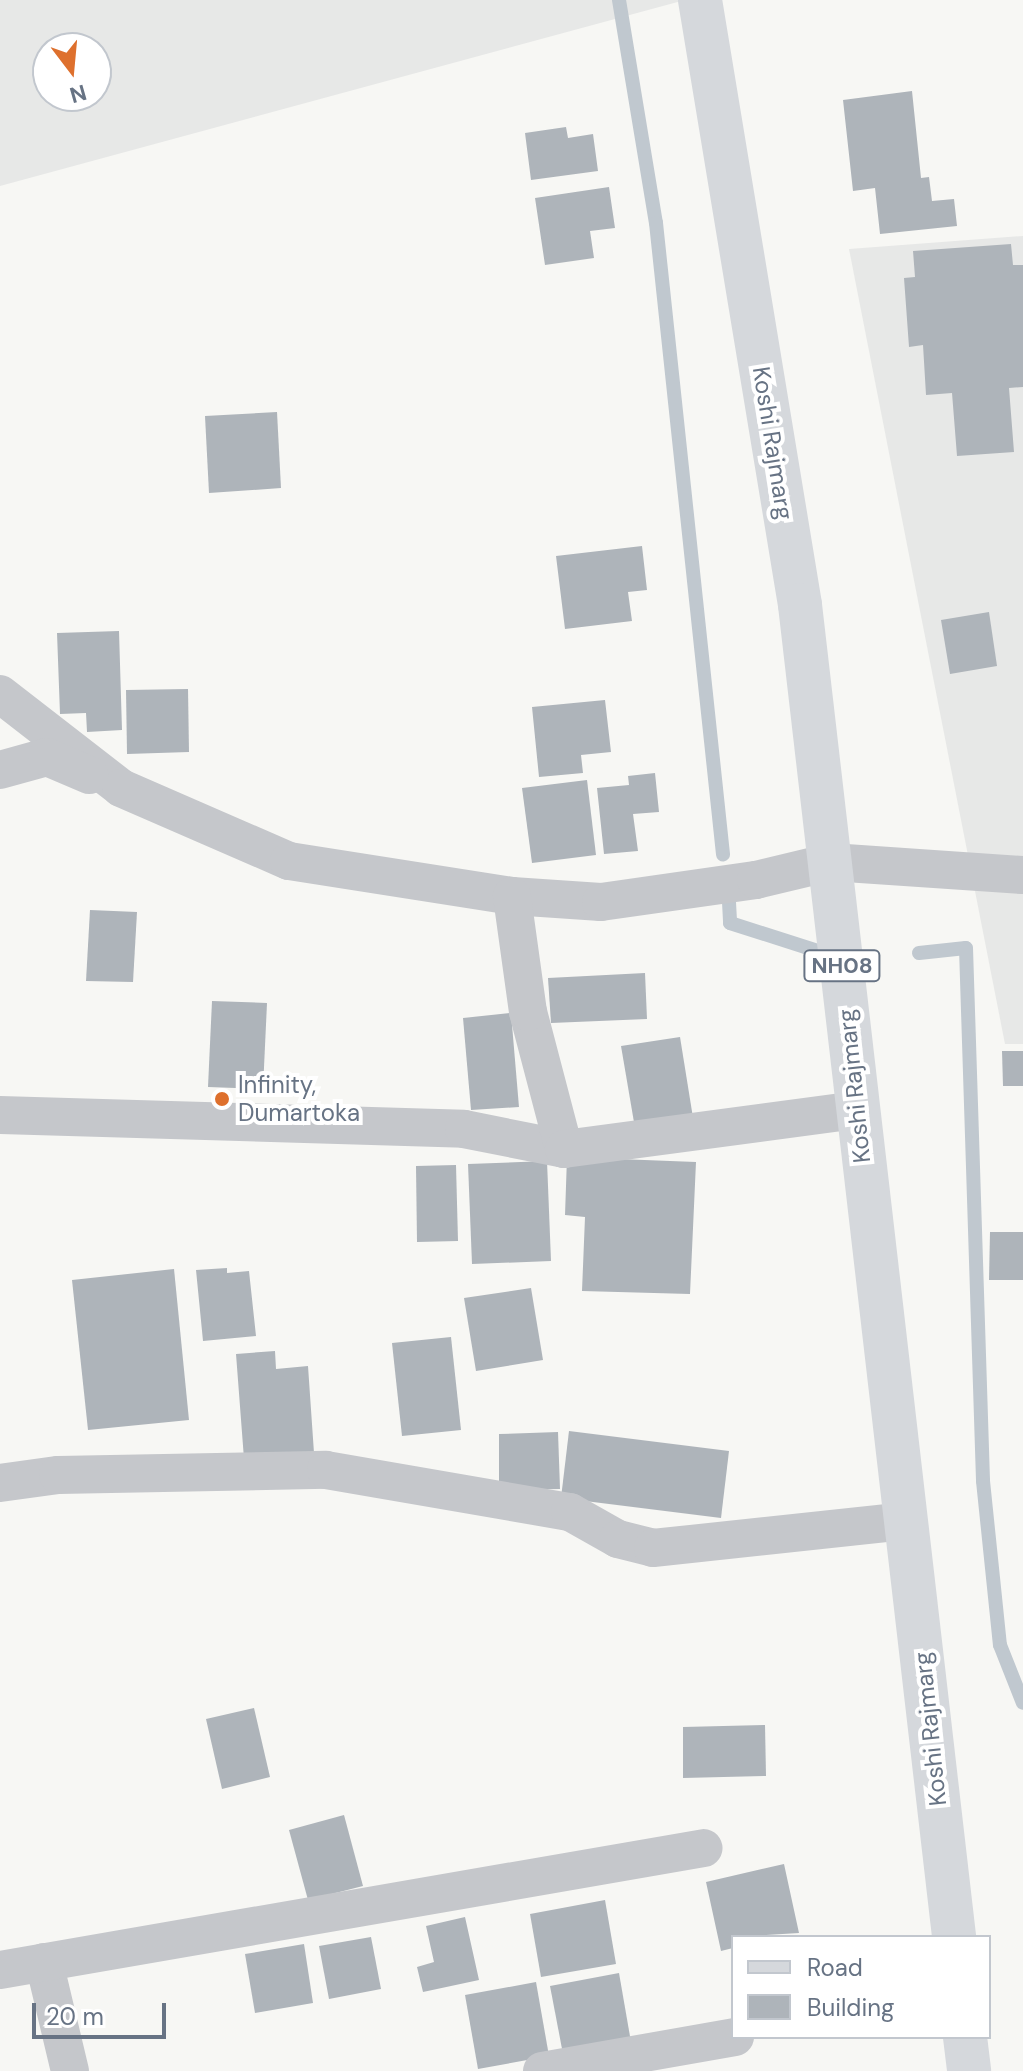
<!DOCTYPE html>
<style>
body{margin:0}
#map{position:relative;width:1023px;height:2071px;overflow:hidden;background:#f7f7f4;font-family:"DM Sans",sans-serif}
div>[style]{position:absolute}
.built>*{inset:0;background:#e7e8e7}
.stream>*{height:14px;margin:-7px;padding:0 7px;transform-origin:7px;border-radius:7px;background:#c0c8cf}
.building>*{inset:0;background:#aeb4ba}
.minor>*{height:38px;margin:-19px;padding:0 19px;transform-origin:19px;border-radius:19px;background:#c5c7cb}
.primary>*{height:44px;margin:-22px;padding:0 22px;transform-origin:22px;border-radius:22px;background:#d5d8dc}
.dots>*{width:22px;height:22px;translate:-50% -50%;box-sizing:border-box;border:4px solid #fff;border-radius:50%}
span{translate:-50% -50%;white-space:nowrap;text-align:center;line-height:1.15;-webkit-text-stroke:8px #fff;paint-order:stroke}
.shield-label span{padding:2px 6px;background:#fff;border:2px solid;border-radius:6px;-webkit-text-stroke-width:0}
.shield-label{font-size:22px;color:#677384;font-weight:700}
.street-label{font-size:24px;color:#677384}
.poi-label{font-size:24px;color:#677384}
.left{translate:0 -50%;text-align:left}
.legend{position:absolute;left:731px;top:1935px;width:260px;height:104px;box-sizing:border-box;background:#fff;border:2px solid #c2c7ce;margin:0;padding:10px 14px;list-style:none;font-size:24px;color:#677384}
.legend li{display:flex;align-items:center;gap:16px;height:40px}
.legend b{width:40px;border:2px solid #c2c7ce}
.north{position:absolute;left:32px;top:32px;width:80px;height:80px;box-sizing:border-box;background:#fff;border:2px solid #c2c7ce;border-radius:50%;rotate:164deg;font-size:22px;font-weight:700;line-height:32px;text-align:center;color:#677384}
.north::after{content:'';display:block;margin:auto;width:28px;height:36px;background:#de702d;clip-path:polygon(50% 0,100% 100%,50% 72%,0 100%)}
.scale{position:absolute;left:32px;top:2003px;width:134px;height:36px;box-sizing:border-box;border:4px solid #677384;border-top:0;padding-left:10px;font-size:24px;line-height:28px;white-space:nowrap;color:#677384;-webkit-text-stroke:6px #fff;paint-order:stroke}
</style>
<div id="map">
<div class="built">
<div style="clip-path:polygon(evenodd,0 0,685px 0,0 186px,0 0,48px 48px,96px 48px,96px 96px,48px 96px,48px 48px)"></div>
<div style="clip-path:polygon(1023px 236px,1023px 1044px,1005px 1044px,849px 249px)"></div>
</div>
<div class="stream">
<div style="left:619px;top:0;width:226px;rotate:80.6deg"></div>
<div style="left:656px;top:223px;width:635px;rotate:83.94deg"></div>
<div style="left:729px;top:902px;width:21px;rotate:87deg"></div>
<div style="left:730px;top:923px;width:92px;rotate:17.7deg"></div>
<div style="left:919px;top:953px;width:47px;rotate:-6.1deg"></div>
<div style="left:966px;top:948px;width:533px;rotate:88.17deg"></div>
<div style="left:983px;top:1481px;width:165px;rotate:84.1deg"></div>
<div style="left:1000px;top:1645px;width:62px;rotate:68.4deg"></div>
</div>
<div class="building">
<div style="clip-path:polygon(912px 91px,921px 178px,929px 177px,932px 201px,954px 199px,957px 226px,880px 234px,875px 188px,853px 191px,843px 100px)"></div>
<div style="clip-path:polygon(566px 127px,568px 138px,593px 134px,598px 171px,531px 180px,525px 133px)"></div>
<div style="clip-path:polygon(609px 187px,615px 228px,590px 231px,594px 258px,545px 265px,535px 198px)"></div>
<div style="clip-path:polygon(1011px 244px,1013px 265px,1023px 265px,1023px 387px,1009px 388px,1014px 452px,957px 456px,952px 393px,926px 395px,923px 345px,909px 347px,904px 278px,915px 277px,913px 251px)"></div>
<div style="clip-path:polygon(277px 412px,281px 488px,209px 493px,205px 416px)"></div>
<div style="clip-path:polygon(642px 546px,647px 590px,628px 592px,632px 621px,565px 629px,556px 556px)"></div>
<div style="clip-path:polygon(989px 612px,997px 666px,950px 674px,941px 620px)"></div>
<div style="clip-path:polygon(119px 631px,122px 730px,87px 732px,86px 713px,60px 714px,57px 633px)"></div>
<div style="clip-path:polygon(188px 689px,189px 752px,127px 754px,126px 690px)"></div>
<div style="clip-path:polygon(605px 700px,611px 752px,581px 755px,583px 773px,539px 777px,532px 707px)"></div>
<div style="clip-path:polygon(655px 773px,659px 812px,633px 814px,638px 851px,604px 854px,597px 788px,629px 785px,628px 776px)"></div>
<div style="clip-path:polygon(587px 780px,596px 855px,532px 863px,522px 788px)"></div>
<div style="clip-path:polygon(90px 910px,137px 912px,133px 982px,86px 981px)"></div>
<div style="clip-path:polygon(645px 973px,647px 1019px,551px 1023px,548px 978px)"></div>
<div style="clip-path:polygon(212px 1001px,267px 1003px,263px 1089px,208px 1087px)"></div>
<div style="clip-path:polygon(511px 1013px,519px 1107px,471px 1110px,463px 1018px)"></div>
<div style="clip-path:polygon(680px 1037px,694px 1124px,636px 1134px,621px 1046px)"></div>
<div style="clip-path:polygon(1002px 1051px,1023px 1051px,1023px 1086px,1003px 1086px)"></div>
<div style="clip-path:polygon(567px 1157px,696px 1162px,690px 1294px,582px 1291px,585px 1217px,565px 1215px)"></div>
<div style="clip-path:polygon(547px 1161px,551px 1261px,472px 1264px,468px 1164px)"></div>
<div style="clip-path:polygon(456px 1165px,458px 1241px,417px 1242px,416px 1166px)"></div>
<div style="clip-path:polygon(990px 1232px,1023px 1232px,1023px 1280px,989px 1280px)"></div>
<div style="clip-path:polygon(227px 1268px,227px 1273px,249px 1271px,256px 1336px,203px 1341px,196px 1270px)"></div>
<div style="clip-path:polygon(174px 1269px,189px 1420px,88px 1430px,72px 1280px)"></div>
<div style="clip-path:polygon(531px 1288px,543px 1360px,476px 1371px,464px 1298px)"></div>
<div style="clip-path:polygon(451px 1337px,461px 1430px,402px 1436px,392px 1343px)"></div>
<div style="clip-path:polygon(275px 1351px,276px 1369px,308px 1366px,314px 1453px,244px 1459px,236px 1354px)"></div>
<div style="clip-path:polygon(569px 1431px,729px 1451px,721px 1518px,561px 1498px)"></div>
<div style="clip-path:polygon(558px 1432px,560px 1489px,499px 1490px,499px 1434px)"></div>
<div style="clip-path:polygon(254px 1708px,270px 1777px,222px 1789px,206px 1719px)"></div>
<div style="clip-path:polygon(765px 1725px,766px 1776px,683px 1778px,683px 1727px)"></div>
<div style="clip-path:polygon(344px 1815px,363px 1886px,308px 1900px,289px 1830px)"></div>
<div style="clip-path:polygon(784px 1864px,799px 1933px,733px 1937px,733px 1948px,721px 1951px,706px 1882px)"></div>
<div style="clip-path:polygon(605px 1900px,616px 1964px,541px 1977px,530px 1914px)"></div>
<div style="clip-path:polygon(465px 1917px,479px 1980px,423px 1992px,417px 1967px,434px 1962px,426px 1926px)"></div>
<div style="clip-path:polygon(371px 1937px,381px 1989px,329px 1999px,319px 1946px)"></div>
<div style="clip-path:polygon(304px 1944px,313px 2003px,255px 2013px,245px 1954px)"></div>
<div style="clip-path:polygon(619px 1973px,631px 2042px,563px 2054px,550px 1986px)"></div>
<div style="clip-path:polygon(536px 1982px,549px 2056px,478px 2069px,465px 1995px)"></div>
</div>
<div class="minor">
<div style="left:0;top:694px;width:153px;rotate:37.8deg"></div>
<div style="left:121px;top:788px;width:183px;rotate:23.5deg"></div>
<div style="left:289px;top:861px;width:226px;rotate:8.9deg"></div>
<div style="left:512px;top:896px;width:89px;rotate:3.9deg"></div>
<div style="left:601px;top:902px;width:157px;rotate:-8.1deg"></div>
<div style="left:756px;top:880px;width:77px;rotate:-13.5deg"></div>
<div style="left:831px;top:862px;width:192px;rotate:3.9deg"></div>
<div style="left:0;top:770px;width:49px;rotate:-15.5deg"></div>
<div style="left:47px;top:757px;width:46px;rotate:23.2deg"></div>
<div style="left:0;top:1115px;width:464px;rotate:1.7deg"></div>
<div style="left:464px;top:1129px;width:102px;rotate:11.3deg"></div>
<div style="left:564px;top:1149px;width:142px;rotate:-104.7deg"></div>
<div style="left:528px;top:1012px;width:117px;rotate:-97.9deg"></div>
<div style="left:564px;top:1149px;width:295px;rotate:-7.6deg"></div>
<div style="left:0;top:1483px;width:59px;rotate:-7.9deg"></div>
<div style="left:58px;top:1475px;width:268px;rotate:-1.1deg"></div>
<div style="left:326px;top:1470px;width:248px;rotate:9.8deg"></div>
<div style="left:570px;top:1512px;width:55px;rotate:29.4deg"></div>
<div style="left:618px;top:1539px;width:36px;rotate:14deg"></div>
<div style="left:653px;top:1548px;width:255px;rotate:-6.1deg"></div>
<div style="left:44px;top:1962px;width:112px;rotate:76.6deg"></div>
<div style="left:0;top:1970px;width:714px;rotate:-9.83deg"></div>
<div style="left:542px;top:2071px;width:196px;rotate:-10deg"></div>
</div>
<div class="primary">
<div style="left:700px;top:0;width:613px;rotate:80.61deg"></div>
<div style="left:800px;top:605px;width:1341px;rotate:83.4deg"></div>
<div style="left:965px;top:2037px;width:34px;rotate:83deg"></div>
</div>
<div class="dots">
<div style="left:222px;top:1099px;background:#de702d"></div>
</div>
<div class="shield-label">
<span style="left:842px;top:966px">NH08</span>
</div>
<div class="street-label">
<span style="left:773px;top:443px;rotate:81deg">Koshi Rajmarg</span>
<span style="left:854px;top:1086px;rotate:-96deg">Koshi Rajmarg</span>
<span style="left:930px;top:1729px;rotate:-96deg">Koshi Rajmarg</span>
</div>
<div class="poi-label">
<span class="left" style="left:238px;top:1099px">Infinity,<br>Dumartoka</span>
</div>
<ul class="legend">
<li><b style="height:10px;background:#d5d8dc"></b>Road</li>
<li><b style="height:22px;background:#aeb4ba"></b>Building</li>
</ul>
<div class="north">N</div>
<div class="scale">20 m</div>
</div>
